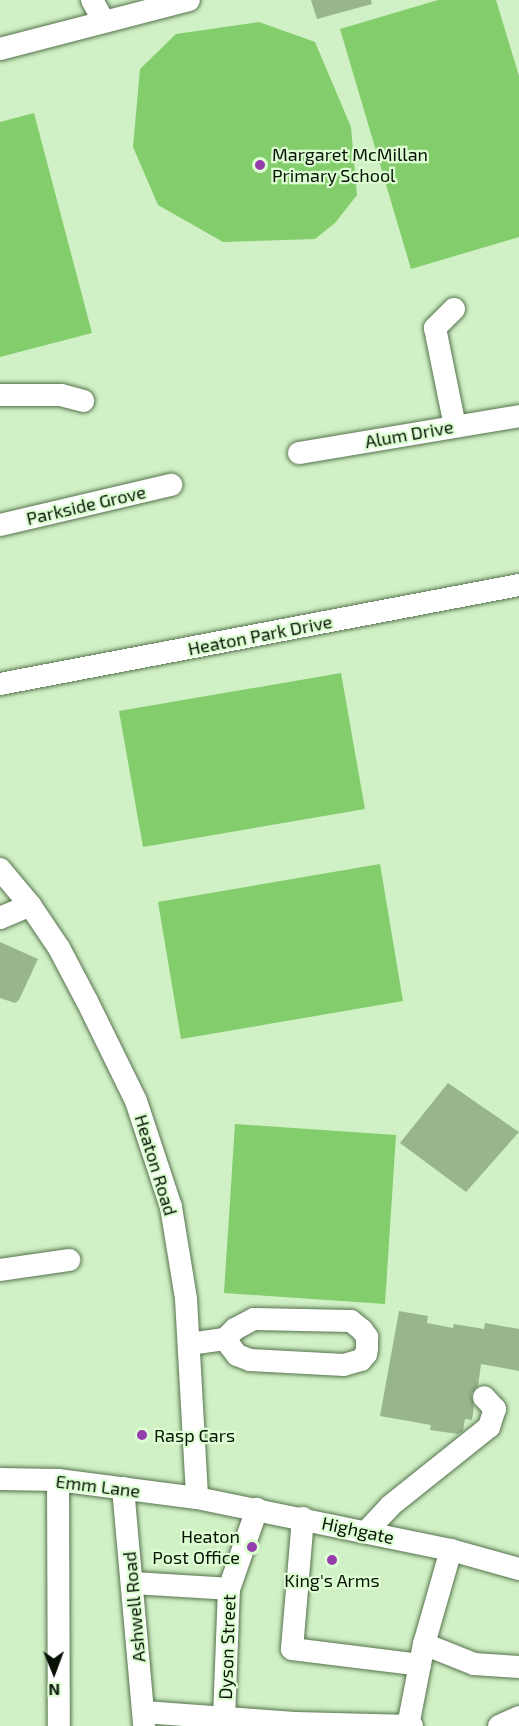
<!DOCTYPE html>
<style>
body{margin:0}
#map{position:relative;width:519px;height:1726px;overflow:hidden;background:#d0f0c6;font-family:"Exo 2",sans-serif}
div>[style]{position:absolute}
.green>*{inset:0;background:#84cd6c}
.building>*{inset:0;background:#97b68d}
.roads{filter:drop-shadow(0 0 2px #56734d) drop-shadow(0 0 2px #56734d)}
.minor>*{height:22px;margin:-11px;padding:0 11px;transform-origin:11px;border-radius:11px;background:#fff}
.dots>*{width:16px;height:16px;translate:-50% -50%;box-sizing:border-box;border:3px solid #ddfed3;border-radius:50%}
span{translate:-50% -50%;white-space:nowrap;text-align:center;line-height:1.15;-webkit-text-stroke:4.5px #ddfed3;paint-order:stroke}
.poi-label{font-size:18px;color:#071204}
.left{translate:0 -50%;text-align:left}
.right{translate:-100% -50%;text-align:right}
.street-label{font-size:18px;color:#071204}
.north{position:absolute;left:24px;top:1642px;width:60px;height:60px;-webkit-text-stroke:4px #ddfed3;paint-order:stroke;rotate:179deg;font-size:16px;font-weight:700;line-height:24px;text-align:center;color:#071204}
.north::after{content:'';display:block;margin:auto;width:21px;height:27px;background:#071204;clip-path:polygon(50% 0,100% 100%,50% 72%,0 100%)}
</style>
<div id="map">
<div class="green">
<div style="clip-path:polygon(438px 0,496px 0,519px 76px,519px 237px,411px 269px,340px 29px)"></div>
<div style="clip-path:polygon(259px 22px,315px 42px,351px 127px,357px 195px,335px 223px,315px 239px,223px 242px,158px 205px,133px 147px,140px 69px,176px 34px)"></div>
<div style="clip-path:polygon(34px 113px,92px 333px,0 357px,0 122px)"></div>
<div style="clip-path:polygon(341px 673px,365px 809px,143px 847px,119px 711px)"></div>
<div style="clip-path:polygon(380px 864px,403px 1001px,181px 1039px,158px 902px)"></div>
<div style="clip-path:polygon(235px 1124px,396px 1135px,385px 1304px,224px 1293px)"></div>
</div>
<div class="building">
<div style="clip-path:polygon(311px 0,371px 0,372px 4px,317px 19px)"></div>
<div style="clip-path:polygon(0 942px,38px 959px,19px 1000px,15px 1003px,0 998px)"></div>
<div style="clip-path:polygon(448px 1083px,519px 1132px,466px 1192px,400px 1143px)"></div>
<div style="clip-path:polygon(399px 1311px,428px 1316px,427px 1323px,453px 1328px,454px 1324px,484px 1329px,485px 1323px,519px 1329px,519px 1371px,481px 1364px,478px 1386px,471px 1394px,474px 1406px,472px 1420px,465px 1419px,463px 1431px,458px 1434px,430px 1430px,431px 1425px,380px 1416px)"></div>
</div>
<div class="roads">
<div class="minor">
<div style="left:92px;top:0;width:23px;rotate:61deg"></div>
<div style="left:0;top:49px;width:195px;rotate:-14.5deg"></div>
<div style="left:454px;top:309px;width:27px;rotate:135deg"></div>
<div style="left:435px;top:328px;width:100px;rotate:78.5deg"></div>
<div style="left:0;top:395px;width:61px"></div>
<div style="left:61px;top:395px;width:23px;rotate:15deg"></div>
<div style="left:299px;top:453px;width:223px;rotate:-9.5deg"></div>
<div style="left:0;top:525px;width:176px;rotate:-13.2deg"></div>
<div style="left:0;top:684px;width:528px;rotate:-10.8deg"></div>
<div style="left:0;top:869px;width:47px;rotate:50.2deg"></div>
<div style="left:30px;top:905px;width:52px;rotate:56deg"></div>
<div style="left:59px;top:948px;width:60px;rotate:62.2deg"></div>
<div style="left:87px;top:1001px;width:111px;rotate:63.9deg"></div>
<div style="left:136px;top:1101px;width:112px;rotate:71.7deg"></div>
<div style="left:171px;top:1207px;width:93px;rotate:80.7deg"></div>
<div style="left:186px;top:1299px;width:199px;rotate:86.8deg"></div>
<div style="left:0;top:918px;width:33px;rotate:-23deg"></div>
<div style="left:0;top:1270px;width:70px;rotate:-8.2deg"></div>
<div style="left:189px;top:1344px;width:36px;rotate:-8deg"></div>
<div style="left:225px;top:1339px;width:14px;rotate:-45deg"></div>
<div style="left:235px;top:1329px;width:21px;rotate:-28deg"></div>
<div style="left:254px;top:1319px;width:97px;rotate:1.2deg"></div>
<div style="left:351px;top:1321px;width:14px;rotate:39deg"></div>
<div style="left:362px;top:1330px;width:9px;rotate:54deg"></div>
<div style="left:367px;top:1337px;width:11px;rotate:90deg"></div>
<div style="left:367px;top:1348px;width:6px;rotate:99deg"></div>
<div style="left:366px;top:1354px;width:8px;rotate:130deg"></div>
<div style="left:361px;top:1360px;width:18px;rotate:164deg"></div>
<div style="left:344px;top:1365px;width:94px;rotate:-177deg"></div>
<div style="left:250px;top:1360px;width:14px;rotate:-159deg"></div>
<div style="left:237px;top:1355px;width:20px;rotate:-127deg"></div>
<div style="left:0;top:1479px;width:58px;rotate:1deg"></div>
<div style="left:58px;top:1480px;width:140px;rotate:7.4deg"></div>
<div style="left:197px;top:1498px;width:259px;rotate:11.6deg"></div>
<div style="left:451px;top:1550px;width:71px;rotate:15.6deg"></div>
<div style="left:58px;top:1480px;width:246px;rotate:89.8deg"></div>
<div style="left:123px;top:1488px;width:238px;rotate:84.9deg"></div>
<div style="left:303px;top:1518px;width:131px;rotate:94.8deg"></div>
<div style="left:292px;top:1649px;width:129px;rotate:7.1deg"></div>
<div style="left:366px;top:1532px;width:35px;rotate:-47deg"></div>
<div style="left:390px;top:1506px;width:127px;rotate:-38.6deg"></div>
<div style="left:489px;top:1427px;width:19px;rotate:-72deg"></div>
<div style="left:495px;top:1409px;width:16px;rotate:-133deg"></div>
<div style="left:132px;top:1583px;width:97px;rotate:3.5deg"></div>
<div style="left:424px;top:1644px;width:54px;rotate:21.8deg"></div>
<div style="left:474px;top:1664px;width:45px;rotate:3.8deg"></div>
<div style="left:144px;top:1712px;width:151px;rotate:4.2deg"></div>
<div style="left:295px;top:1723px;width:117px;rotate:1.5deg"></div>
<div style="left:224px;top:1718px;width:129px;rotate:-87.8deg"></div>
<div style="left:229px;top:1589px;width:85px;rotate:-70.7deg"></div>
<div style="left:408px;top:1726px;width:84px;rotate:-79deg"></div>
<div style="left:424px;top:1644px;width:98px;rotate:-74deg"></div>
<div style="left:499px;top:1726px;width:22px;rotate:-24deg"></div>
</div>
</div>
<div class="dots">
<div style="left:260px;top:165px;background:#943eac"></div>
<div style="left:142px;top:1435px;background:#943eac"></div>
<div style="left:252px;top:1547px;background:#943eac"></div>
<div style="left:332px;top:1560px;background:#943eac"></div>
</div>
<div class="poi-label">
<span class="left" style="left:272px;top:165px">Margaret McMillan<br>Primary School</span>
<span class="left" style="left:154px;top:1435px">Rasp Cars</span>
<span class="right" style="left:240px;top:1547px">Heaton<br>Post Office</span>
<span style="left:332px;top:1580px">King's Arms</span>
</div>
<div class="street-label">
<span style="left:409px;top:434px;rotate:-10deg">Alum Drive</span>
<span style="left:86px;top:505px;rotate:-13deg">Parkside Grove</span>
<span style="left:260px;top:635px;rotate:-11deg">Heaton Park Drive</span>
<span style="left:156px;top:1165px;rotate:73deg">Heaton Road</span>
<span style="left:98px;top:1486px;rotate:7deg">Emm Lane</span>
<span style="left:358px;top:1530px;rotate:12deg">Highgate</span>
<span style="left:134px;top:1607px;rotate:-95deg">Ashwell Road</span>
<span style="left:227px;top:1647px;rotate:-88deg">Dyson Street</span>
</div>
<div class="north">N</div>
</div>
